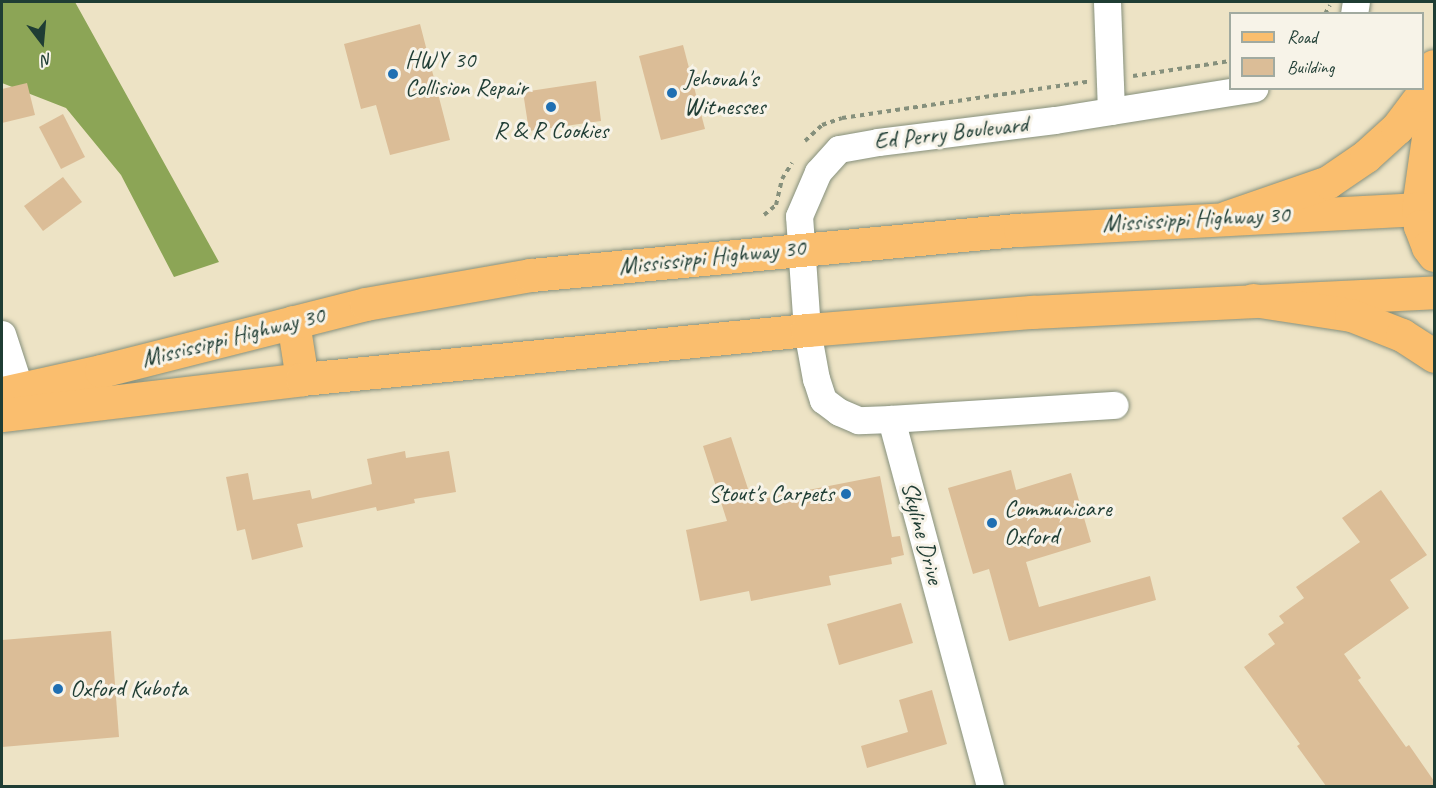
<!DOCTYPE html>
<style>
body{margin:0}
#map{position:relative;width:1436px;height:788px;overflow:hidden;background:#ede3c5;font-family:Caveat,sans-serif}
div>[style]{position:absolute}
.forest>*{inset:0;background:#8ca556}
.building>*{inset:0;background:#dbbd97}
.path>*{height:4px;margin-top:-2px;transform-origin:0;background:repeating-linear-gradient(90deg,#86907c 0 4.5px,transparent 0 9px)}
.roads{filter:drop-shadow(0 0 2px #86907c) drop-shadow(0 0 2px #86907c)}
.minor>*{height:27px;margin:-13.5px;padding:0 13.5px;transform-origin:13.5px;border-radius:13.5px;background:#fff}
.major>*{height:33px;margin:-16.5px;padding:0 16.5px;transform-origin:16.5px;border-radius:16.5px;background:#fabe6e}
.highway>*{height:33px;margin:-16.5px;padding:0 16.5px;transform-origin:16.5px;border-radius:16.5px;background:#fabe6e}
.dots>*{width:16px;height:16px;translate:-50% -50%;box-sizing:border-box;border:3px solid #f7f3e8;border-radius:50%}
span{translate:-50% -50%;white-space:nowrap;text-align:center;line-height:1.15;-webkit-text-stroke:6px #f7f3e8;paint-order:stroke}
.poi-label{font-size:24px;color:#1f3d34}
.left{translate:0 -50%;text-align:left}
.right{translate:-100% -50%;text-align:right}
.street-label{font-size:24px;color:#1f3d34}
.frame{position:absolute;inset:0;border:3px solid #1f3d34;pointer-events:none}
.legend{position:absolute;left:1229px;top:12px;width:195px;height:78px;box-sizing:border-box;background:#f7f3e8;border:2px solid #a1aaa0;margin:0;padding:8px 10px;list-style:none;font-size:18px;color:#1f3d34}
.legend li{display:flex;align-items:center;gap:12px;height:30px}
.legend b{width:30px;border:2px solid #a1aaa0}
.north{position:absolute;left:12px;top:12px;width:60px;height:60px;-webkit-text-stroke:4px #f7f3e8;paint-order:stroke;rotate:164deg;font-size:16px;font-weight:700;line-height:24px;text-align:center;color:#1f3d34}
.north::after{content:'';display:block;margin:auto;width:21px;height:27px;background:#1f3d34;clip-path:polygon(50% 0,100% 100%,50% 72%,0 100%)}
</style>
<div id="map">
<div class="forest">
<div style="clip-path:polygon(2px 2px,75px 2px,219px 262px,174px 277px,121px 175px,66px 108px,2px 83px)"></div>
</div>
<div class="building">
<div style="clip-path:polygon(420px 24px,450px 140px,390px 155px,376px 105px,361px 109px,344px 44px)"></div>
<div style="clip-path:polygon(683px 45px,705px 129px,661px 140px,639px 56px)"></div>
<div style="clip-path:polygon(596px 81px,601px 121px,529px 131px,523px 92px)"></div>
<div style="clip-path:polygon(27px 83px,35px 115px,2px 123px,2px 89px)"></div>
<div style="clip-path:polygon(63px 114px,85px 157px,61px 169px,39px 127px)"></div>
<div style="clip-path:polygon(63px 177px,82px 202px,43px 231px,24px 206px)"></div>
<div style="clip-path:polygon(731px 437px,752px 501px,880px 476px,892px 537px,900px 536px,904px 555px,891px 558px,892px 564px,829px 576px,831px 585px,751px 601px,749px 591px,700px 601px,686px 530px,727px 521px,703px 446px)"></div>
<div style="clip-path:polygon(405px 451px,406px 458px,449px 451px,456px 492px,414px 499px,415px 503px,377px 511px,376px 507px,297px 524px,303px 547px,252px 560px,245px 529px,237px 531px,226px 477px,248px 473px,253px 500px,310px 490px,312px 499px,372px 484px,367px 459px)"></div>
<div style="clip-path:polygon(1011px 470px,1016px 490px,1071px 473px,1091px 542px,1026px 562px,1039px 607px,1150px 576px,1156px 600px,1009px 641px,989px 569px,973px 574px,948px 488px)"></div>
<div style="clip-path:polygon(1381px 490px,1427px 555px,1390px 580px,1409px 608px,1344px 654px,1361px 678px,1358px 680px,1406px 747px,1409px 745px,1434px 781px,1434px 786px,1326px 786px,1297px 746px,1300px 744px,1244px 667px,1275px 644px,1268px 634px,1284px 623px,1279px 616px,1304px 598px,1296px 587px,1360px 542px,1342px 518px)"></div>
<div style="clip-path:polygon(901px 603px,913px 643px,839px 665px,827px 624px)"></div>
<div style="clip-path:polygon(111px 631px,119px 737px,2px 747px,2px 640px)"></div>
<div style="clip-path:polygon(932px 690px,947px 744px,867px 768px,861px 746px,908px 732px,899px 700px)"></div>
</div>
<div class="path">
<div style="left:1325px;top:14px;width:10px;rotate:-61deg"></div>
<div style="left:1133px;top:76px;width:98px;rotate:-8.8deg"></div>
<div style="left:805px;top:141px;width:23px;rotate:-43deg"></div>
<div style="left:822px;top:125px;width:21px;rotate:-19deg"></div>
<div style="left:842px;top:118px;width:248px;rotate:-8.4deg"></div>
<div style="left:764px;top:215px;width:16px;rotate:-40deg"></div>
<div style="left:776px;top:205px;width:27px;rotate:-77deg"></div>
<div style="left:782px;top:179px;width:19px;rotate:-58deg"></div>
</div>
<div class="roads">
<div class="minor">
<div style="left:1107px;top:2px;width:109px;rotate:87.9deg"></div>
<div style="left:1354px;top:14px;width:12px;rotate:-81deg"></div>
<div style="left:2px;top:334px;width:58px;rotate:71.9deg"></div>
<div style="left:891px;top:419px;width:224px;rotate:-3.6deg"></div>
<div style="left:990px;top:786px;width:380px;rotate:-105.1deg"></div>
<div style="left:891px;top:419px;width:33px;rotate:178deg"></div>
<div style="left:858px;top:420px;width:21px;rotate:-157deg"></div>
<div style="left:839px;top:412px;width:20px;rotate:-143deg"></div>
<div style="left:823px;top:400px;width:22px;rotate:-108deg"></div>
<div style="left:816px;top:379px;width:50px;rotate:-100.4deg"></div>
<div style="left:807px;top:330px;width:114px;rotate:-94deg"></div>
<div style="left:799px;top:216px;width:48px;rotate:-66.6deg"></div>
<div style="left:818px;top:172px;width:31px;rotate:-48deg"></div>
<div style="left:839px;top:149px;width:40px;rotate:-10deg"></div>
<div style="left:878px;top:142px;width:178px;rotate:-7.1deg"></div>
<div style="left:1055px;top:120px;width:202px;rotate:-9.1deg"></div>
</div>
<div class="major">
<div style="left:293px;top:322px;width:58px;rotate:81deg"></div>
<div style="left:2px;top:393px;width:101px;rotate:-12.5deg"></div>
<div style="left:101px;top:371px;width:273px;rotate:-14.2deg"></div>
<div style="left:366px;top:304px;width:168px;rotate:-10deg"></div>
<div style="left:531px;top:275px;width:491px;rotate:-5.3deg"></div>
<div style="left:1020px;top:230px;width:415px;rotate:-3deg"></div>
<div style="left:2px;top:415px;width:302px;rotate:-6.8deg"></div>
<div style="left:302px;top:379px;width:507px;rotate:-5.54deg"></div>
<div style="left:807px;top:330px;width:226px;rotate:-4.6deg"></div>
<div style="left:1032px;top:312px;width:402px;rotate:-2.8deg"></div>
</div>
<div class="highway">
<div style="left:1434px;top:95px;width:114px;rotate:98.1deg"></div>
<div style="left:1418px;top:208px;width:18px;rotate:84deg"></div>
<div style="left:1420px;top:226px;width:22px;rotate:69deg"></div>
<div style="left:1428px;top:247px;width:10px;rotate:53deg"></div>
<div style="left:1227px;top:217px;width:107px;rotate:-19.1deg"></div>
<div style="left:1328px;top:182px;width:46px;rotate:-34.4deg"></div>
<div style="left:1366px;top:156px;width:42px;rotate:-42.1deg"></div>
<div style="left:1397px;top:128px;width:41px;rotate:-52.9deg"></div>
<div style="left:1422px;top:95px;width:31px;rotate:-68deg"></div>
<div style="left:1253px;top:300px;width:99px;rotate:8.7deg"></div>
<div style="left:1351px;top:315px;width:55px;rotate:21.4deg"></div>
<div style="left:1402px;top:335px;width:38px;rotate:33deg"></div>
</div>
</div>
<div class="dots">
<div style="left:393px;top:74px;background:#1f6fb2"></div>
<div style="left:672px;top:93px;background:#1f6fb2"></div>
<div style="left:551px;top:107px;background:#1f6fb2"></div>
<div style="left:846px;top:494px;background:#1f6fb2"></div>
<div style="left:992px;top:523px;background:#1f6fb2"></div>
<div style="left:58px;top:689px;background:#1f6fb2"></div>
</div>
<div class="poi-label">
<span class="left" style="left:405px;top:74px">HWY 30<br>Collision Repair</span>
<span class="left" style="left:684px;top:93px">Jehovah's<br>Witnesses</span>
<span style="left:551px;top:131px">R &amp; R Cookies</span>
<span class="right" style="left:834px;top:494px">Stout's Carpets</span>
<span class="left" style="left:1004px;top:523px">Communicare<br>Oxford</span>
<span class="left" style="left:70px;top:689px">Oxford Kubota</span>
</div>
<div class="street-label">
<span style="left:951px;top:133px;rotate:-7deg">Ed Perry Boulevard</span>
<span style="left:1196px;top:219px;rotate:-3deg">Mississippi Highway 30</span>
<span style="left:712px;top:257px;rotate:-6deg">Mississippi Highway 30</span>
<span style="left:233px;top:337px;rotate:-14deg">Mississippi Highway 30</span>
<span style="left:922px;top:533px;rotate:75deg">Skyline Drive</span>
</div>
<div class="frame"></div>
<ul class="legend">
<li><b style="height:8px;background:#fabe6e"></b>Road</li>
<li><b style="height:16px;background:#dbbd97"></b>Building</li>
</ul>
<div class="north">N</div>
</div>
